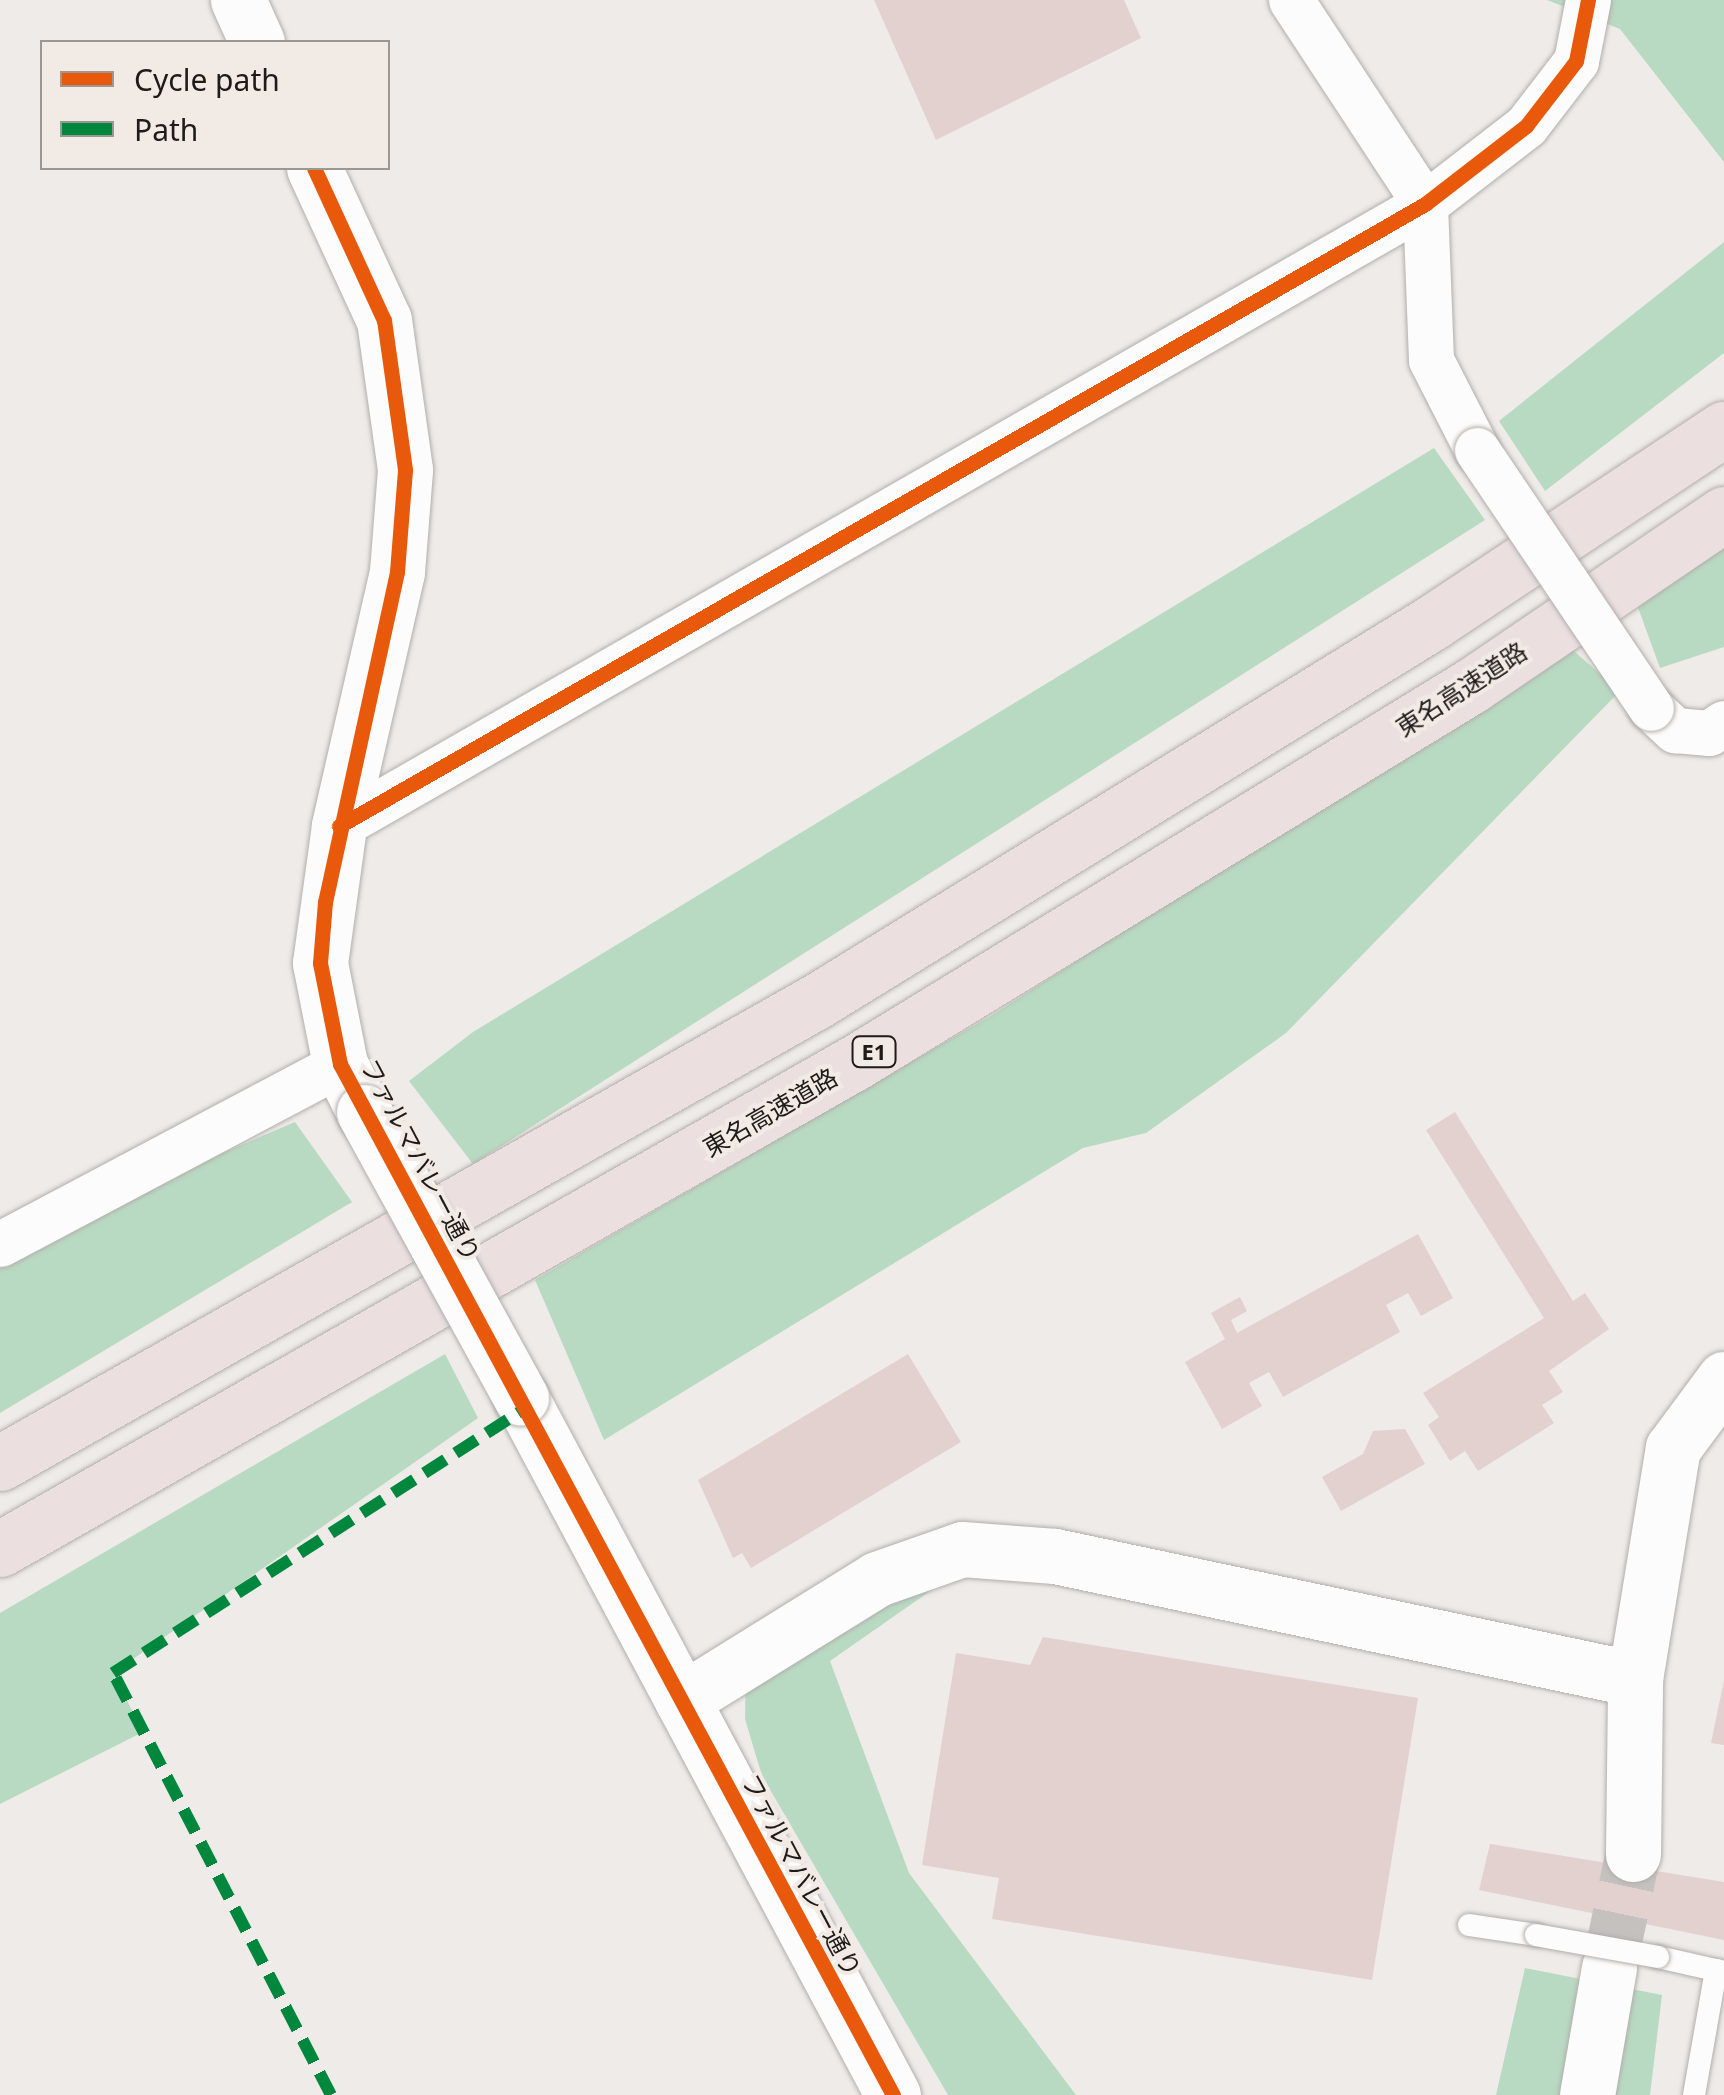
<!DOCTYPE html>
<meta charset="utf-8">
<style>
body{margin:0}
#map{position:relative;width:1724px;height:2095px;overflow:hidden;background:#efebe8;font-family:"Noto Sans","Noto Sans JP",sans-serif}
div>[style]{position:absolute}
.green>*{inset:0;background:#b9dac2}
.building>*{inset:0;background:#e3d1cf}
.tertiary-tunnel>*{height:55px;margin-top:-27.5px;transform-origin:0;background:repeating-linear-gradient(90deg,#c5c1bf 0 55px,transparent 0 83px)}
.roads{filter:drop-shadow(0 0 2px #b1aeac) drop-shadow(0 0 2px #b1aeac)}
.service>*{height:22px;margin:-11px;padding:0 11px;transform-origin:11px;border-radius:11px;background:#fdfcfc}
.minor>*{height:45px;margin:-22.5px;padding:0 22.5px;transform-origin:22.5px;border-radius:22.5px;background:#fdfcfc}
.tertiary>*{height:55px;margin:-27.5px;padding:0 27.5px;transform-origin:27.5px;border-radius:27.5px;background:#fdfcfc}
.motorway>*{height:55px;margin:-27.5px;padding:0 27.5px;transform-origin:27.5px;border-radius:27.5px;background:#ebdfe0}
.bridges{filter:drop-shadow(0 0 2px #b1aeac) drop-shadow(0 0 2px #b1aeac)}
.service-bridge>*{height:22px;margin:-11px;padding:0 11px;transform-origin:11px;border-radius:11px;background:#fdfcfc}
.minor-bridge>*{height:45px;margin:-22.5px;padding:0 22.5px;transform-origin:22.5px;border-radius:22.5px;background:#fdfcfc}
.tertiary-bridge>*{height:55px;margin:-27.5px;padding:0 27.5px;transform-origin:27.5px;border-radius:27.5px;background:#fdfcfc}
.quiet>*{height:12px;margin-top:-6px;transform-origin:0;background:repeating-linear-gradient(90deg,#00873e 0 25px,transparent 0 37px)}
.cycleway>*{height:15px;margin:-7.5px;padding:0 7.5px;transform-origin:7.5px;border-radius:7.5px;background:#e8590c}
span{translate:-50% -50%;white-space:nowrap;text-align:center;line-height:1.15;-webkit-text-stroke:8px #f2eae5;paint-order:stroke}
.shield-label span{padding:2px 8px;background:#f2eae5;border:2px solid;border-radius:8px;-webkit-text-stroke-width:0}
.shield-label{font-size:22px;color:#1e1b19;font-weight:700}
.street-label{font-size:25px;color:#1e1b19}
.legend{position:absolute;left:40px;top:40px;width:350px;height:130px;box-sizing:border-box;background:#f2eae5;border:2px solid #9d9793;margin:0;padding:12px 18px;list-style:none;font-size:30px;color:#1e1b19}
.legend li{display:flex;align-items:center;gap:20px;height:50px}
.legend b{width:50px;border:2px solid #9d9793}
</style>
<div id="map">
<div class="green">
<div style="clip-path:polygon(1547px 0,1724px 0,1724px 162px,1620px 29px)"></div>
<div style="clip-path:polygon(1724px 242px,1724px 353px,1545px 491px,1499px 421px)"></div>
<div style="clip-path:polygon(1434px 448px,1485px 520px,473px 1164px,409px 1081px,473px 1032px)"></div>
<div style="clip-path:polygon(1724px 531px,1724px 647px,1660px 668px,1632px 591px)"></div>
<div style="clip-path:polygon(1568px 646px,1620px 691px,1286px 1033px,1146px 1133px,1083px 1148px,604px 1440px,535px 1280px,994px 1014px)"></div>
<div style="clip-path:polygon(295px 1122px,352px 1202px,0 1413px,0 1248px)"></div>
<div style="clip-path:polygon(445px 1354px,478px 1418px,113px 1673px,143px 1732px,0 1804px,0 1613px)"></div>
<div style="clip-path:polygon(966px 1566px,830px 1661px,909px 1873px,1076px 2095px,948px 2095px,762px 1776px,745px 1719px,746px 1667px)"></div>
<div style="clip-path:polygon(1525px 1968px,1662px 1995px,1650px 2095px,1496px 2095px)"></div>
</div>
<div class="building">
<div style="clip-path:polygon(874px 0,1124px 0,1141px 38px,936px 140px)"></div>
<div style="clip-path:polygon(1455px 1112px,1573px 1301px,1585px 1293px,1609px 1329px,1549px 1371px,1563px 1392px,1542px 1405px,1554px 1423px,1478px 1471px,1465px 1451px,1450px 1461px,1428px 1425px,1439px 1417px,1423px 1393px,1544px 1318px,1426px 1130px)"></div>
<div style="clip-path:polygon(1418px 1234px,1453px 1298px,1421px 1316px,1408px 1293px,1386px 1305px,1400px 1332px,1283px 1397px,1269px 1372px,1249px 1383px,1262px 1406px,1222px 1429px,1185px 1362px,1225px 1339px,1211px 1313px,1240px 1297px,1247px 1311px,1231px 1320px,1237px 1333px)"></div>
<div style="clip-path:polygon(908px 1354px,961px 1442px,751px 1568px,742px 1553px,733px 1558px,698px 1480px)"></div>
<div style="clip-path:polygon(1405px 1429px,1425px 1464px,1341px 1511px,1322px 1477px,1363px 1454px,1373px 1431px)"></div>
<div style="clip-path:polygon(1043px 1637px,1418px 1698px,1372px 1980px,992px 1919px,999px 1878px,922px 1865px,956px 1653px,1030px 1665px)"></div>
<div style="clip-path:polygon(1724px 1680px,1724px 1745px,1711px 1743px)"></div>
<div style="clip-path:polygon(1490px 1844px,1724px 1882px,1724px 1940px,1479px 1890px)"></div>
</div>
<div class="tertiary-tunnel">
<div style="left:1609px;top:1967px;width:116px;rotate:-78deg"></div>
</div>
<div class="roads">
<div class="service">
<div style="left:1469px;top:1925px;width:68px;rotate:8.5deg"></div>
<div style="left:1658px;top:1957px;width:68px;rotate:12.8deg"></div>
<div style="left:1694px;top:2095px;width:127px;rotate:-80deg"></div>
</div>
<div class="minor">
<div style="left:1291px;top:0;width:244px;rotate:56.7deg"></div>
<div style="left:1425px;top:204px;width:156px;rotate:87.8deg"></div>
<div style="left:1431px;top:360px;width:101px;rotate:62.9deg"></div>
<div style="left:1651px;top:708px;width:33px;rotate:43deg"></div>
<div style="left:1675px;top:730px;width:34px;rotate:5deg"></div>
<div style="left:1709px;top:733px;width:18px;rotate:-34deg"></div>
<div style="left:339px;top:826px;width:1252px;rotate:-29.8deg"></div>
<div style="left:1425px;top:204px;width:128px;rotate:-37.7deg"></div>
<div style="left:1526px;top:126px;width:82px;rotate:-52.4deg"></div>
<div style="left:1576px;top:61px;width:62px;rotate:-78.9deg"></div>
<div style="left:0;top:1244px;width:385px;rotate:-27.9deg"></div>
</div>
<div class="tertiary">
<div style="left:238px;top:0;width:46px;rotate:65.7deg"></div>
<div style="left:314px;top:168px;width:167px;rotate:65.3deg"></div>
<div style="left:384px;top:320px;width:151px;rotate:82deg"></div>
<div style="left:405px;top:470px;width:102px;rotate:94.5deg"></div>
<div style="left:397px;top:572px;width:261px;rotate:102.9deg"></div>
<div style="left:339px;top:826px;width:138px;rotate:97.9deg"></div>
<div style="left:320px;top:963px;width:103px;rotate:78.8deg"></div>
<div style="left:340px;top:1064px;width:54px;rotate:63.4deg"></div>
<div style="left:521px;top:1398px;width:790px;rotate:61.91deg"></div>
<div style="left:682px;top:1700px;width:229px;rotate:-31.8deg"></div>
<div style="left:877px;top:1579px;width:90px;rotate:-19.4deg"></div>
<div style="left:962px;top:1549px;width:93px;rotate:4.3deg"></div>
<div style="left:1055px;top:1556px;width:593px;rotate:11.97deg"></div>
<div style="left:1633px;top:1854px;width:175px;rotate:-89.3deg"></div>
<div style="left:1635px;top:1679px;width:234px;rotate:-80.7deg"></div>
<div style="left:1673px;top:1448px;width:86px;rotate:-53.5deg"></div>
<div style="left:1587px;top:2095px;width:130px;rotate:-80.2deg"></div>
</div>
<div class="motorway">
<div style="left:0;top:1463px;width:939px;rotate:-29.49deg"></div>
<div style="left:817px;top:1001px;width:723px;rotate:-31.6deg"></div>
<div style="left:1433px;top:622px;width:349px;rotate:-33.6deg"></div>
<div style="left:0;top:1549px;width:985px;rotate:-29.64deg"></div>
<div style="left:856px;top:1062px;width:721px;rotate:-31.44deg"></div>
<div style="left:1471px;top:686px;width:306px;rotate:-34.2deg"></div>
</div>
</div>
<div class="bridges">
<div class="service-bridge">
<div style="left:1536px;top:1935px;width:124px;rotate:10.2deg"></div>
</div>
<div class="minor-bridge">
<div style="left:1477px;top:450px;width:311px;rotate:56deg"></div>
</div>
<div class="tertiary-bridge">
<div style="left:364px;top:1112px;width:326px;rotate:61.2deg"></div>
</div>
</div>
<div class="quiet">
<div style="left:331px;top:2095px;width:475px;rotate:-117.3deg"></div>
<div style="left:113px;top:1673px;width:491px;rotate:-32.7deg"></div>
</div>
<div class="cycleway">
<div style="left:314px;top:168px;width:167px;rotate:65.3deg"></div>
<div style="left:384px;top:320px;width:151px;rotate:82deg"></div>
<div style="left:405px;top:470px;width:102px;rotate:94.5deg"></div>
<div style="left:397px;top:572px;width:338px;rotate:102.3deg"></div>
<div style="left:325px;top:902px;width:61px;rotate:94.7deg"></div>
<div style="left:320px;top:963px;width:103px;rotate:78.8deg"></div>
<div style="left:340px;top:1064px;width:1170px;rotate:61.79deg"></div>
<div style="left:339px;top:826px;width:1252px;rotate:-29.8deg"></div>
<div style="left:1425px;top:204px;width:128px;rotate:-37.7deg"></div>
<div style="left:1526px;top:126px;width:82px;rotate:-52.4deg"></div>
<div style="left:1576px;top:61px;width:62px;rotate:-78.9deg"></div>
</div>
<div class="shield-label">
<span style="left:874px;top:1052px">E1</span>
</div>
<div class="street-label">
<span style="left:1461px;top:689px;rotate:-33deg">東名高速道路</span>
<span style="left:770px;top:1112px;rotate:-30deg">東名高速道路</span>
<span style="left:421px;top:1160px;rotate:62deg">ファルマバレー通り</span>
<span style="left:802px;top:1875px;rotate:62deg">ファルマバレー通り</span>
</div>
<ul class="legend">
<li><b style="height:12px;background:#e8590c"></b>Cycle path</li>
<li><b style="height:12px;background:#00873e"></b>Path</li>
</ul>
</div>
